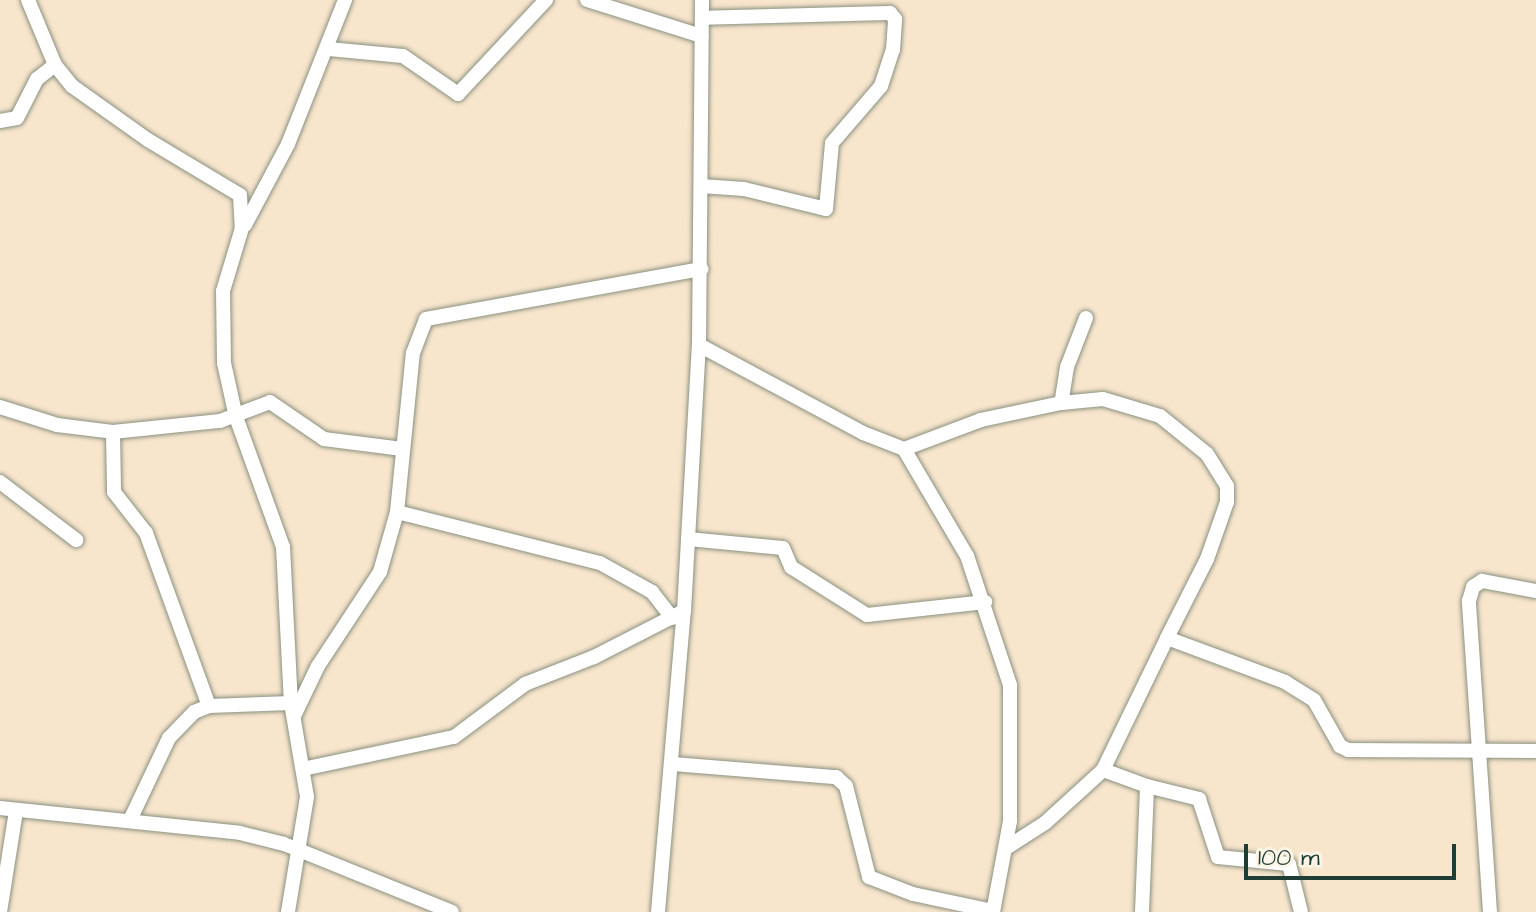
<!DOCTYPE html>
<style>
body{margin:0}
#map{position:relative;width:1536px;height:912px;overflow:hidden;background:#f7e5cc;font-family:"Architects Daughter",sans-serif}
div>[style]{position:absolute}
.roads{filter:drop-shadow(0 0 2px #8b9180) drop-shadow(0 0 2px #8b9180)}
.minor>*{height:14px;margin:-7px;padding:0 7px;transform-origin:7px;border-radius:7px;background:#fff}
span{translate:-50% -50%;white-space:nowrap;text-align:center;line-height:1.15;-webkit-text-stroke:7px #fcf5e5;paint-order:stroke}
.scale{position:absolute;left:1244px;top:844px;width:212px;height:36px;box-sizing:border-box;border:4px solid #1f3d34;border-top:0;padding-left:10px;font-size:24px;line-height:28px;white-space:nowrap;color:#1f3d34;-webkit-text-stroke:6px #fcf5e5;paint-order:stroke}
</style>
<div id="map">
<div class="roads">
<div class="minor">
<div style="left:28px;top:0;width:70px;rotate:67.4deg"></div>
<div style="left:55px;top:65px;width:27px;rotate:51deg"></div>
<div style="left:72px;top:86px;width:93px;rotate:35.4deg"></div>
<div style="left:148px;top:140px;width:107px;rotate:30.9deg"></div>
<div style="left:240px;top:195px;width:33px;rotate:87deg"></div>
<div style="left:242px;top:228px;width:66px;rotate:106.8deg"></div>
<div style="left:223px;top:291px;width:72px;rotate:89.2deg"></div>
<div style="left:224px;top:363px;width:55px;rotate:77.5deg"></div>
<div style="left:236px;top:417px;width:138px;rotate:70.1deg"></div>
<div style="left:283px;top:547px;width:156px;rotate:87.1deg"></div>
<div style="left:291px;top:703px;width:95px;rotate:80.3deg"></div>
<div style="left:307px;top:797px;width:117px;rotate:99.4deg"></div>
<div style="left:587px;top:0;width:120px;rotate:17.5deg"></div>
<div style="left:329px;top:49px;width:74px;rotate:5.4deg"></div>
<div style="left:403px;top:56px;width:67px;rotate:34.6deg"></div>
<div style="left:458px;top:94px;width:129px;rotate:-46.9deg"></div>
<div style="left:0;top:121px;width:17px;rotate:-10deg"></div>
<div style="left:17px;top:118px;width:44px;rotate:-62.9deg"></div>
<div style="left:37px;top:79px;width:23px;rotate:-38deg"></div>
<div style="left:701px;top:186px;width:43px;rotate:4deg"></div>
<div style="left:744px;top:189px;width:84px;rotate:13.7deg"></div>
<div style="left:826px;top:209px;width:66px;rotate:-84.8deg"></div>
<div style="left:832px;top:143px;width:75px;rotate:-49.3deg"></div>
<div style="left:881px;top:86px;width:38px;rotate:-72deg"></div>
<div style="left:893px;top:50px;width:31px;rotate:-86deg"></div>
<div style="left:895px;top:19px;width:8px;rotate:-130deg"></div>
<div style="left:890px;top:13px;width:188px;rotate:178.5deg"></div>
<div style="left:245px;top:225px;width:92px;rotate:-62deg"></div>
<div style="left:288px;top:144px;width:155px;rotate:-68.4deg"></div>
<div style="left:1086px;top:318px;width:53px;rotate:111.2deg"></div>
<div style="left:1067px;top:367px;width:36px;rotate:99deg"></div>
<div style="left:1061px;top:403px;width:42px;rotate:-5.4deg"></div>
<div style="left:1103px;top:399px;width:59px;rotate:16.6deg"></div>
<div style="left:1160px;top:416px;width:60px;rotate:39deg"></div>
<div style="left:1207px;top:454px;width:38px;rotate:58deg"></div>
<div style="left:1227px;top:486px;width:16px;rotate:90deg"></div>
<div style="left:1227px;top:502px;width:60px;rotate:109.3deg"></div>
<div style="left:1207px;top:559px;width:89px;rotate:116.9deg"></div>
<div style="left:1167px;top:638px;width:126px;rotate:20.4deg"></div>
<div style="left:1285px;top:682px;width:34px;rotate:32deg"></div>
<div style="left:1314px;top:700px;width:53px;rotate:60.5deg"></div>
<div style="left:1340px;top:746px;width:9px;rotate:27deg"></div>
<div style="left:1348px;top:750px;width:188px;rotate:0.3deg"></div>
<div style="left:699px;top:345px;width:186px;rotate:28.2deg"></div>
<div style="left:863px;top:433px;width:44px;rotate:21.3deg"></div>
<div style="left:0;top:407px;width:60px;rotate:17.5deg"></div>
<div style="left:57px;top:425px;width:56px;rotate:7.1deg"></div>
<div style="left:113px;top:432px;width:108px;rotate:-5.9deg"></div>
<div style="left:220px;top:421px;width:53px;rotate:-20.8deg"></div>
<div style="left:270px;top:402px;width:65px;rotate:34.4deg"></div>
<div style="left:324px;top:439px;width:79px;rotate:7.3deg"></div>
<div style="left:113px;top:432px;width:60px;rotate:89deg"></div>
<div style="left:114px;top:492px;width:52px;rotate:52deg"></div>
<div style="left:146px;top:533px;width:184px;rotate:70deg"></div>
<div style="left:0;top:482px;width:96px;rotate:37.3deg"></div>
<div style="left:397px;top:512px;width:209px;rotate:14.1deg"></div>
<div style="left:600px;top:563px;width:60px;rotate:29.1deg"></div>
<div style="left:652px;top:592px;width:33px;rotate:52deg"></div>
<div style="left:688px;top:539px;width:95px;rotate:5.4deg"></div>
<div style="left:783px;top:548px;width:21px;rotate:67deg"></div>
<div style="left:791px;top:567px;width:90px;rotate:32.3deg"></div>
<div style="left:867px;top:615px;width:119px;rotate:-6.3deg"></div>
<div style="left:294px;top:716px;width:55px;rotate:-64.4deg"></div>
<div style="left:318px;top:666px;width:113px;rotate:-56.6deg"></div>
<div style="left:380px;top:572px;width:62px;rotate:-74.2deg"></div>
<div style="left:397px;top:512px;width:160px;rotate:-84.3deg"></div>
<div style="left:413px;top:353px;width:36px;rotate:-69deg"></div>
<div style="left:426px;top:319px;width:280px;rotate:-10.3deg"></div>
<div style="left:673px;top:764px;width:164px;rotate:4.6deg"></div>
<div style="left:836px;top:777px;width:13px;rotate:42deg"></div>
<div style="left:846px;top:786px;width:94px;rotate:75.8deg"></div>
<div style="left:869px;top:877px;width:47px;rotate:21.1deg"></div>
<div style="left:913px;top:894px;width:82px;rotate:12deg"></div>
<div style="left:303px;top:769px;width:154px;rotate:-12deg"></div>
<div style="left:454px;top:737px;width:89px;rotate:-36.7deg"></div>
<div style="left:525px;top:684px;width:74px;rotate:-21.4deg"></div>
<div style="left:594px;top:657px;width:101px;rotate:-27.1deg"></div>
<div style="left:1147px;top:786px;width:54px;rotate:14deg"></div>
<div style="left:1199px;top:799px;width:61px;rotate:71.9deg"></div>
<div style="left:1218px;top:857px;width:71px;rotate:5.6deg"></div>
<div style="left:1289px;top:864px;width:49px;rotate:76deg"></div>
<div style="left:0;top:808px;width:241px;rotate:5.9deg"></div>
<div style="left:240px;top:833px;width:45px;rotate:14deg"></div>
<div style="left:284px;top:844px;width:181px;rotate:22deg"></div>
<div style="left:131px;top:818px;width:89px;rotate:-64.6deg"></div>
<div style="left:169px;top:738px;width:36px;rotate:-46deg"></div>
<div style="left:194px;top:712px;width:16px;rotate:-22deg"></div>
<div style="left:209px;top:706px;width:82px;rotate:-2.1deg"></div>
<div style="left:1006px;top:848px;width:46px;rotate:-32.7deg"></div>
<div style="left:1045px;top:823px;width:79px;rotate:-42.4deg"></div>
<div style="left:0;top:912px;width:102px;rotate:-81deg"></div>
<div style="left:658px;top:912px;width:302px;rotate:-85.1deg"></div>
<div style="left:684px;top:611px;width:266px;rotate:-86.8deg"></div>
<div style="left:699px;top:345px;width:345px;rotate:-89.5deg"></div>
<div style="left:993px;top:912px;width:93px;rotate:-79.4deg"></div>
<div style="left:1010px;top:821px;width:136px;rotate:-90deg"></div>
<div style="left:1010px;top:685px;width:136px;rotate:-108.4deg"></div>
<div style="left:967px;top:556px;width:124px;rotate:-120.5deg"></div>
<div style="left:904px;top:449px;width:82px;rotate:-20.6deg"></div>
<div style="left:981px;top:420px;width:82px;rotate:-12deg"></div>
<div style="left:1142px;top:912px;width:126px;rotate:-87.7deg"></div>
<div style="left:1147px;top:786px;width:47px;rotate:-160deg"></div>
<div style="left:1103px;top:770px;width:147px;rotate:-64.1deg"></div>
<div style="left:1490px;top:912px;width:312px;rotate:-93.9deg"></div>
<div style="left:1469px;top:601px;width:15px;rotate:-74deg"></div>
<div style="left:1473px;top:587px;width:11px;rotate:-34deg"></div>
<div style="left:1482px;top:581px;width:55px;rotate:10.5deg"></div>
</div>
</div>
<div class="scale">100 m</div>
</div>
